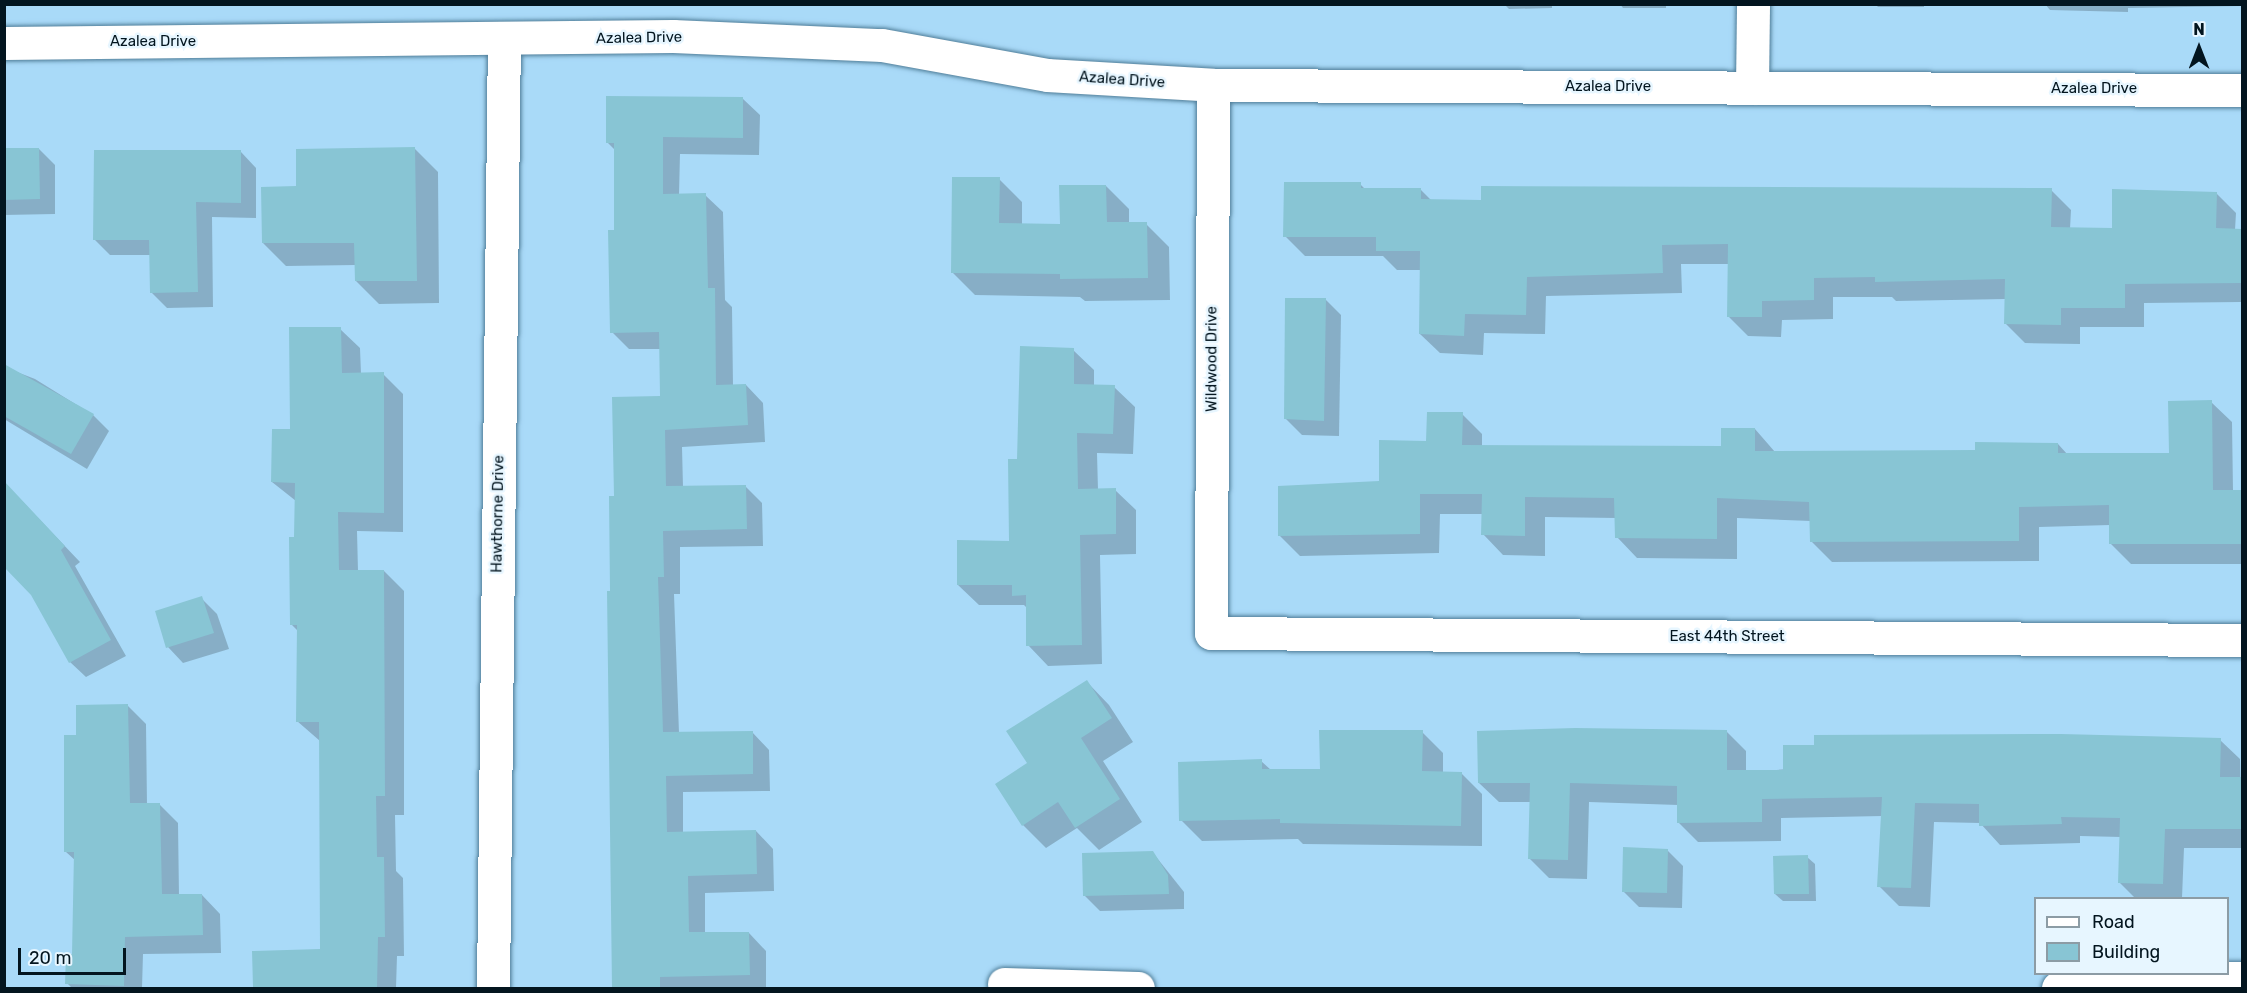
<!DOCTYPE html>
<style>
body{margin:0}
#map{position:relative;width:2247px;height:993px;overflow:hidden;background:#a9daf8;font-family:Rubik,sans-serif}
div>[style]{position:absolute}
.shadow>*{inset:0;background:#0003}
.building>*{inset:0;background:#88c5d4}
.roads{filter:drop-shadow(0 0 2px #4f7d98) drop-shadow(0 0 2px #4f7d98)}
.minor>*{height:33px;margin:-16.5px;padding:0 16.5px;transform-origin:16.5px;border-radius:16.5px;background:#fff}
span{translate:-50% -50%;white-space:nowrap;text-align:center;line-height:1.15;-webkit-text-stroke:5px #e7f6ff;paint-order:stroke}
.street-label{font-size:15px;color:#03151f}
.frame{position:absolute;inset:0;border:6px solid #03151f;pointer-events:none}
.legend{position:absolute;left:2034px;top:897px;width:195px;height:78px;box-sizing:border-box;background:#e7f6ff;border:2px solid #8c9ca5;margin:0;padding:8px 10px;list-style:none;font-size:18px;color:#03151f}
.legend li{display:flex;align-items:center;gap:12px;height:30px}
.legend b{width:30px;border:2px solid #8c9ca5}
.north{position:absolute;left:2169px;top:18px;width:60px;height:60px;-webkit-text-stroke:4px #e7f6ff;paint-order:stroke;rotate:0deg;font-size:16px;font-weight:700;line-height:24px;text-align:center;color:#03151f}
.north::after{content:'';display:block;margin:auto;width:21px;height:27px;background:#03151f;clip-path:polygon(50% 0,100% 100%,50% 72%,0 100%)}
.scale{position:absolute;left:18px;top:948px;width:108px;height:27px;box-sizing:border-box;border:3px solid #03151f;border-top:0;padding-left:8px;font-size:18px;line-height:21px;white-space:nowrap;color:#03151f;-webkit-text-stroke:4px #e7f6ff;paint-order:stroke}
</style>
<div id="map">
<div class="shadow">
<div style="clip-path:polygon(1368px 4px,1552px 4px,1552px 8px,1509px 9px,1505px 5px)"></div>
<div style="clip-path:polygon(1620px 4px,1666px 4px,1666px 8px,1623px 8px)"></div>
<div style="clip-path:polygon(1875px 4px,1924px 4px,1924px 7px,1878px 7px)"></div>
<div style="clip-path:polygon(2045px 4px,2242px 4px,2242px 6px,2128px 8px,2128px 12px,2050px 10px)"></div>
<div style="clip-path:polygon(742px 98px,760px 115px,759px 155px,680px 154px,679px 195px,705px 195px,723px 212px,725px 300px,732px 307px,733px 386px,746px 385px,763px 403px,765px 442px,682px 447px,683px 487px,745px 486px,762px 503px,763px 546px,680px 547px,680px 594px,674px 594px,679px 733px,752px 732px,769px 750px,770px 791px,683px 792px,683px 833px,756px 831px,773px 849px,774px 891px,705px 893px,705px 933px,749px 933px,766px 951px,766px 988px,613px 988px,616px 498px,661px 398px,660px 349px,629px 349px,612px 332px,616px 151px,607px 142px)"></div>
<div style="clip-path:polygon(39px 149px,55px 165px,55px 214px,4px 215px,4px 150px)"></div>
<div style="clip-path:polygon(415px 149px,438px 172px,439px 303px,379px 304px,356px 281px,356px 265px,286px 266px,263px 243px)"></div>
<div style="clip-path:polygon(241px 152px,256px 168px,256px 218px,212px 217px,213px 307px,167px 308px,151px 292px,150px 255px,110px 255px,94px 239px)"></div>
<div style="clip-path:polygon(999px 179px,1022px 202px,1022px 225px,1061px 226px,1106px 186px,1129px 209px,1129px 224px,1146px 224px,1169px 247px,1170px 300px,1085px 301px,1080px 297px,975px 295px,952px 272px)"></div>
<div style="clip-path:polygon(1360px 184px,1365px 189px,1421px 190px,1431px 200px,1482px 201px,2051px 190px,2071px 210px,2070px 229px,2113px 230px,2216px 193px,2236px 213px,2235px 230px,2242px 230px,2242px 302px,2144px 303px,2144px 327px,2080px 327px,2080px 344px,2025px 343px,2005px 323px,2006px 299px,1896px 301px,1892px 297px,1833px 297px,1833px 319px,1782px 320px,1781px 337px,1748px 336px,1728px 316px,1729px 264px,1681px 264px,1682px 293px,1546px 296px,1545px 334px,1484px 333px,1483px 355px,1440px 353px,1420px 334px,1421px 270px,1397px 270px,1383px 256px,1305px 256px,1285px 236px)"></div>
<div style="clip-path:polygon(1325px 299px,1341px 315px,1339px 436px,1302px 435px,1286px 419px)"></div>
<div style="clip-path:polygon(340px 329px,360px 348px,361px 374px,383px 374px,403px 394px,403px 532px,357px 531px,358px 571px,384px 571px,404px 591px,404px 815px,395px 815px,396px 871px,403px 878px,404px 956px,397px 956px,396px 988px,257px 988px,254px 986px,322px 951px,320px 741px,297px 721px,298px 631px,292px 625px,296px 501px,272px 482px,291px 430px)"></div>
<div style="clip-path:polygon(1073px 350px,1094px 370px,1094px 386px,1114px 387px,1135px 407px,1133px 454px,1097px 453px,1098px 490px,1115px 490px,1136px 510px,1136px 554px,1100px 555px,1102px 664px,1048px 666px,1028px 645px,1028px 609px,1024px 605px,979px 605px,958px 585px,1011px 542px,1018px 460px)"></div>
<div style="clip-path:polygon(4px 367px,35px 379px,93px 415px,109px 431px,87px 469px,4px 419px)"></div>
<div style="clip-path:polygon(2211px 402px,2232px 422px,2233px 491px,2242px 491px,2242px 564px,2131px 564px,2111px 544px,2110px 525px,2039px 527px,2039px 561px,1832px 562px,1811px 541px,1811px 521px,1737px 518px,1737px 559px,1637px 558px,1617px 537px,1616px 518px,1545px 517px,1545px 556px,1503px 555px,1483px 534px,1483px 514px,1440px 514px,1439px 553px,1300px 556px,1279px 535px,1380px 482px,1462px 414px,1482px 434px,1482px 447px,1723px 448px,1755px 429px,1775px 452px,1977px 451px,2058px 444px,2068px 455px,2171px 454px)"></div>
<div style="clip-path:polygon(20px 499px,80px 562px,75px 566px,126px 656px,86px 677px,70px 662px)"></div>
<div style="clip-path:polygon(201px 598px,217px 614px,229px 649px,183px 663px,168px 647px)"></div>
<div style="clip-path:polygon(1087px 682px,1109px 705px,1133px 742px,1103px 761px,1142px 822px,1099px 850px,1077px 828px,1046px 848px,1023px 825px,1029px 764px)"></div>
<div style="clip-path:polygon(127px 705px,146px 724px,147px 804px,159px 804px,178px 823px,179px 896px,202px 895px,220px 914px,221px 953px,143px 954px,142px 988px,72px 988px,67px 983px,74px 955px,76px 861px,66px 852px,78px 737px)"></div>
<div style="clip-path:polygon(1726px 731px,1746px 751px,1746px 772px,2220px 740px,2240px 759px,2242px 848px,2184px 848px,2182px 898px,2135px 898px,2119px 882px,2121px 837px,2080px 836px,2080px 843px,2000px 845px,1980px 823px,1934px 822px,1930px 907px,1899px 906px,1879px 886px,1883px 816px,1781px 818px,1781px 841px,1698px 842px,1679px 823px,1678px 805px,1589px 802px,1587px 879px,1549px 878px,1530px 859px,1531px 802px,1499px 802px,1479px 783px)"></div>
<div style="clip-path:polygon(1422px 732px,1443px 753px,1443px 773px,1461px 773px,1482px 794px,1482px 846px,1303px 844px,1298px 839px,1202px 841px,1181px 820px,1261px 761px,1271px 770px,1321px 770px)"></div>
<div style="clip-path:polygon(1667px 850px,1683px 866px,1682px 908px,1639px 907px,1623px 891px)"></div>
<div style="clip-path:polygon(1153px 853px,1184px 892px,1184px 909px,1100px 911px,1084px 895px)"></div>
<div style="clip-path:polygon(1807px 857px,1815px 864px,1816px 901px,1783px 901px,1775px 894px)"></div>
</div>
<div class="building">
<div style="clip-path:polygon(606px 96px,743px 97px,743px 138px,663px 137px,663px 194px,706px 193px,708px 288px,715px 288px,716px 385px,746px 384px,748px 425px,665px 430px,666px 486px,746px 485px,747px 529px,663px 531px,664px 577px,658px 577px,663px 732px,753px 731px,753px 774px,666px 776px,667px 832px,756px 830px,757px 874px,688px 876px,689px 932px,749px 932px,750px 975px,660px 977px,660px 988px,612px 988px,607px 591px,610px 591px,609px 496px,614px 496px,612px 397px,660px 396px,659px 332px,610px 333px,608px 230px,614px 230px,614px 143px,606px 143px)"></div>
<div style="clip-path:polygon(415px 147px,417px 281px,355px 281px,354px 243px,262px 243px,261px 187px,296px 186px,296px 149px)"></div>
<div style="clip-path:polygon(4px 148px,39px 148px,40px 199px,4px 200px)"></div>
<div style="clip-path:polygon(94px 150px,241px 150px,241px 203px,196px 202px,198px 292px,150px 293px,149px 240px,93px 240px)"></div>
<div style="clip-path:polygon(952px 177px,1000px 177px,999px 223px,1060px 224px,1059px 185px,1106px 185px,1107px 222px,1147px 222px,1148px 278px,1060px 279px,1060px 274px,951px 273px)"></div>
<div style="clip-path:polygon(1284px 182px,1361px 182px,1361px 188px,1421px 188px,1421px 199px,1481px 200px,1481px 186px,2052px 188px,2051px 227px,2112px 228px,2112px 189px,2217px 192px,2216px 228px,2242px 229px,2242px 283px,2125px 284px,2125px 308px,2061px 308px,2061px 325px,2004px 324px,2005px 279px,1875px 282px,1875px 277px,1814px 278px,1814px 300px,1762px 301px,1762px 317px,1727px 317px,1728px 244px,1662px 245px,1663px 273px,1527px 277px,1526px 315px,1465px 314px,1464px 336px,1419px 334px,1420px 251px,1376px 251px,1376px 237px,1283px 237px)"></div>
<div style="clip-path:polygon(1285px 298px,1326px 298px,1324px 421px,1284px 419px)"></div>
<div style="clip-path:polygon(289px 327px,341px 327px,342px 373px,384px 372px,384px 513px,338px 512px,339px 570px,384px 570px,385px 796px,376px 796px,377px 857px,384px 857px,385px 937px,378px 937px,377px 988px,253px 987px,252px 951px,320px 949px,319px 722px,296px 722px,297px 625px,290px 625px,289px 537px,294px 537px,295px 483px,271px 482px,272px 429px,290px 429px)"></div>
<div style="clip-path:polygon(1020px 346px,1074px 348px,1074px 384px,1115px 385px,1113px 434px,1077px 433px,1078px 489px,1116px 488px,1116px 534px,1080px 535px,1082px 645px,1026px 646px,1026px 595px,1012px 596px,1012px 585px,957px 585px,957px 540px,1009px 541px,1008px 459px,1017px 459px)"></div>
<div style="clip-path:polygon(4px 364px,94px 414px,71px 454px,4px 416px)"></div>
<div style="clip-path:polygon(2212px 400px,2213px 490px,2242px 490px,2242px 544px,2109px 544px,2109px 505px,2019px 507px,2019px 541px,1810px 542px,1809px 502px,1717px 498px,1717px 539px,1615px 538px,1614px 498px,1525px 497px,1525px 536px,1481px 535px,1482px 494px,1420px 494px,1420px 534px,1278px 536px,1278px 486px,1379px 481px,1379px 440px,1426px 441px,1427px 412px,1463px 412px,1462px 445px,1721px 446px,1721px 428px,1755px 428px,1755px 451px,1975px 450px,1975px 442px,2058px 443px,2058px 453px,2169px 453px,2168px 401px)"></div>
<div style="clip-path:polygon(4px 481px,65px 546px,61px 550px,111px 640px,69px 663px,31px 595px,4px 567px)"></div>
<div style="clip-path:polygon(202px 596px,214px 633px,166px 648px,155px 611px)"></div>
<div style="clip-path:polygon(1087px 680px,1112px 718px,1081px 738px,1120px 799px,1075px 828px,1058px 802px,1022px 826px,995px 784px,1027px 763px,1006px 731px)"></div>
<div style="clip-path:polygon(128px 704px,130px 803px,160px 803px,162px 894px,202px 894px,203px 935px,125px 937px,124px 986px,65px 984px,66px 954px,72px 954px,74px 852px,64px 852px,64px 735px,76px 735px,76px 705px)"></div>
<div style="clip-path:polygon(1575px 728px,1727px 730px,1727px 770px,1783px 770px,1783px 745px,1814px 745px,1814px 735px,2061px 734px,2221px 738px,2220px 777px,2242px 777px,2242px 829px,2165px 829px,2163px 884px,2118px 883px,2120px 818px,2061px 817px,2062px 824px,1979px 826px,1979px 804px,1915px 803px,1911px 888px,1877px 887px,1882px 797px,1762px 799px,1762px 822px,1677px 823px,1677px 786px,1570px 783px,1568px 860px,1528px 859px,1530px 783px,1478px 783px,1477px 731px)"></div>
<div style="clip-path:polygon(1319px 730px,1423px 730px,1422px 771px,1462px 772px,1461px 826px,1280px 823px,1280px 819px,1179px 821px,1178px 762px,1262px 759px,1262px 769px,1320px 769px)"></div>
<div style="clip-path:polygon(1623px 847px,1668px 849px,1667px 893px,1622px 892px)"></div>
<div style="clip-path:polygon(1153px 851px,1168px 875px,1169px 894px,1083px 896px,1082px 853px)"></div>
<div style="clip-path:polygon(1808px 855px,1809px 894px,1774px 894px,1773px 856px)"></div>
</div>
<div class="roads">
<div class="minor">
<div style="left:4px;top:43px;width:669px;rotate:-0.6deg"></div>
<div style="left:673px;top:36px;width:209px;rotate:2.5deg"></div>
<div style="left:882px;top:45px;width:168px;rotate:10.3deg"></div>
<div style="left:1047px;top:75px;width:166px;rotate:3.4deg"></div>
<div style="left:1213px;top:85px;width:1029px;rotate:0.28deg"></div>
<div style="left:1213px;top:85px;width:548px;rotate:90.21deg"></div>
<div style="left:1211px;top:633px;width:1031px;rotate:0.39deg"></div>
<div style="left:1752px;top:88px;width:84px;rotate:-89.3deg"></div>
<div style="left:1004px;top:984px;width:134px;rotate:1.7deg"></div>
<div style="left:493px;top:988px;width:948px;rotate:-89.34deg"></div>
<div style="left:2058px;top:988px;width:117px;rotate:-4.9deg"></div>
<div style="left:2175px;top:978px;width:67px"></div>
</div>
</div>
<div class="street-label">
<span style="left:639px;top:38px;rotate:-1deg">Azalea Drive</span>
<span style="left:153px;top:42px">Azalea Drive</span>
<span style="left:1122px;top:80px;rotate:4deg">Azalea Drive</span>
<span style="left:1608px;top:87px">Azalea Drive</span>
<span style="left:2094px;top:89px">Azalea Drive</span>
<span style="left:1212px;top:359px;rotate:-90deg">Wildwood Drive</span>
<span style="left:498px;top:514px;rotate:-89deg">Hawthorne Drive</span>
<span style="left:1727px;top:637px">East 44th Street</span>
</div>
<div class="frame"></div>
<ul class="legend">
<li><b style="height:8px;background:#fff"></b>Road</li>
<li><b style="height:16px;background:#88c5d4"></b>Building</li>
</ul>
<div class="north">N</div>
<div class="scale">20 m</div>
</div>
